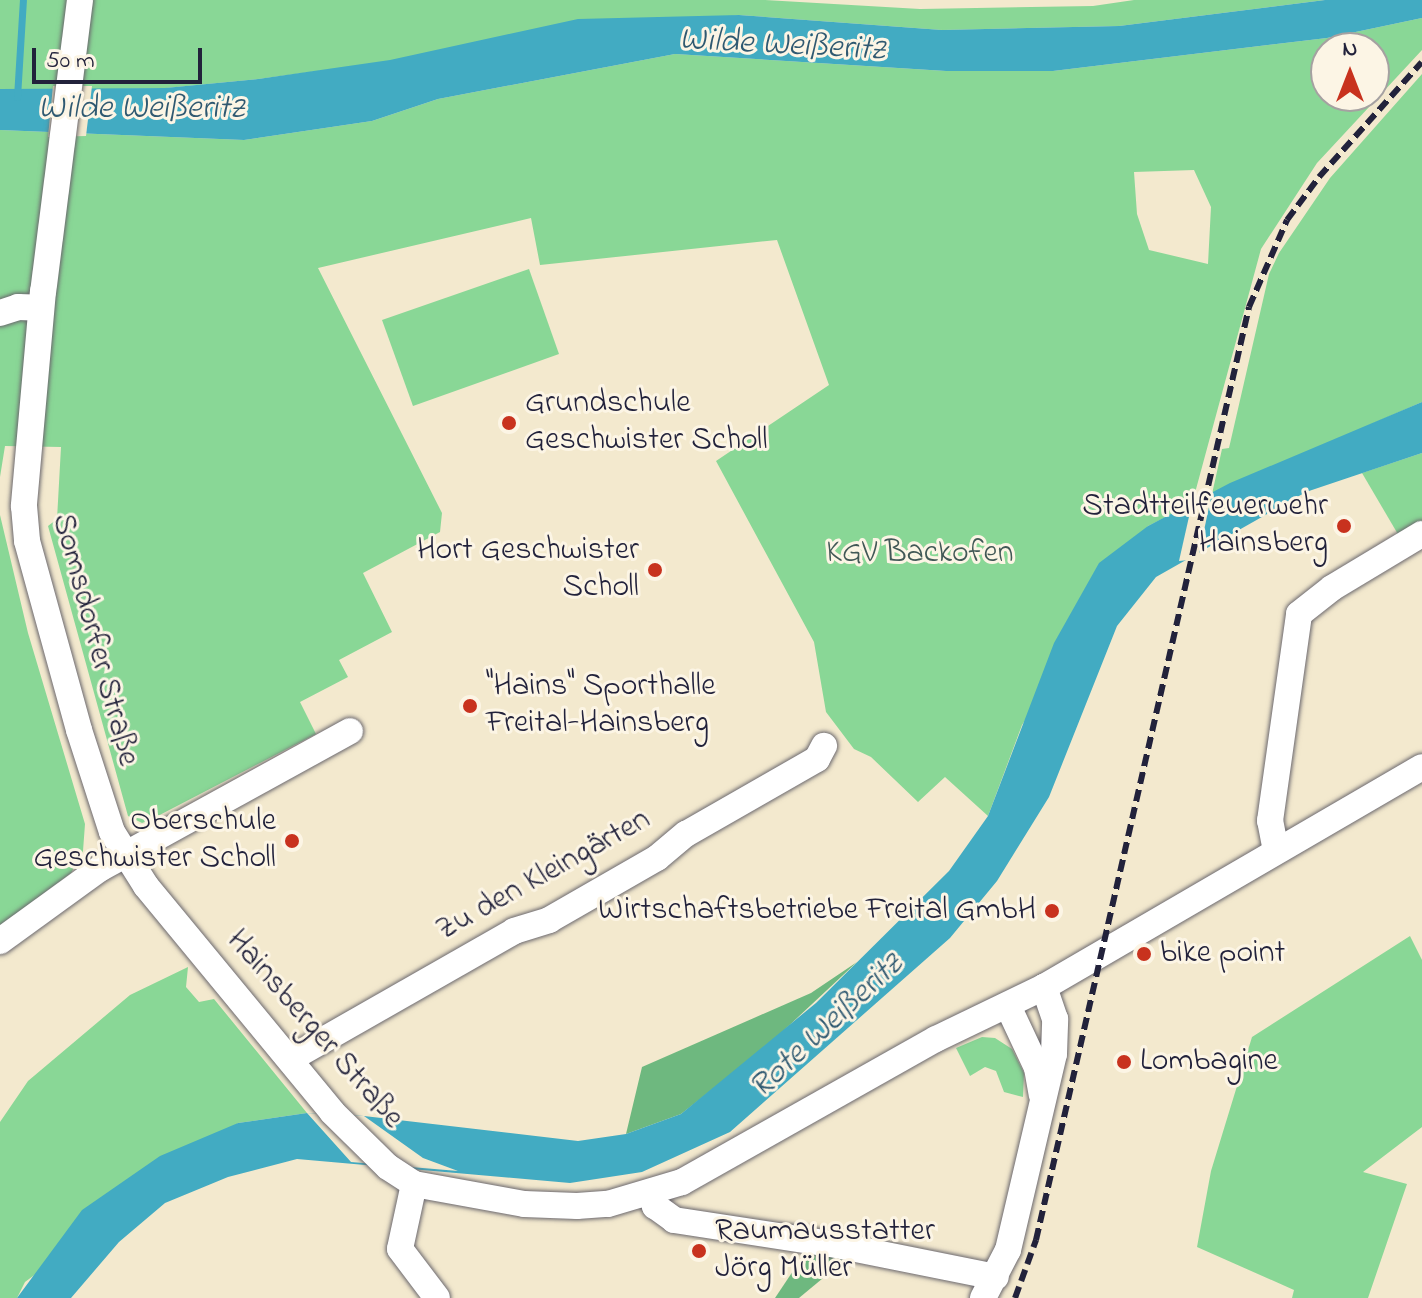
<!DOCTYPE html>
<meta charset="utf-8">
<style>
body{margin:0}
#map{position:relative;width:1422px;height:1298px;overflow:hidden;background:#f3e9ce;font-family:"Indie Flower",sans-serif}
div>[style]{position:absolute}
.green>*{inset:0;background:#89d796}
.forest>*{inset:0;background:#6eb87f}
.water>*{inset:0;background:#42abc2}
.pier>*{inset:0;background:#f3e9ce}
.stream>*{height:7px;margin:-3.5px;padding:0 3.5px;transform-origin:3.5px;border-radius:3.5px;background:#42abc2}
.roads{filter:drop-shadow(0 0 2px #6b686e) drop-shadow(0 0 2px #6b686e)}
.minor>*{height:26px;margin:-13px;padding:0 13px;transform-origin:13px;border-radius:13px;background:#fff}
.rail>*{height:6px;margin-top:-3px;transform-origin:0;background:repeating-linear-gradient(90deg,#22223b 0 12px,transparent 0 18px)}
.dots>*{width:22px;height:22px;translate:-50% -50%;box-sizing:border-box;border:4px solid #fcf5e5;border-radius:50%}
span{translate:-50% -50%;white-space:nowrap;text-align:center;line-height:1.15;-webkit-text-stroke:6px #fcf5e5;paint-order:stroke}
.poi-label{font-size:32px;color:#22223b}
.left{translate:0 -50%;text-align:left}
.right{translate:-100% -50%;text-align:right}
.park-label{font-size:32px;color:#415856}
.street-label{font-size:32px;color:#22223b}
.water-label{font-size:34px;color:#2f5971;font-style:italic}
.north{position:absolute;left:1310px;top:32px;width:80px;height:80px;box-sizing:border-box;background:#fcf5e5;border:2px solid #a5a1a1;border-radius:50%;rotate:0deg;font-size:22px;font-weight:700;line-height:32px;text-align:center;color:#22223b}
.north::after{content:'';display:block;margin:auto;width:28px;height:36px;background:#c8321e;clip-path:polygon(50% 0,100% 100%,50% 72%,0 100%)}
.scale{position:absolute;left:32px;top:48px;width:170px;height:36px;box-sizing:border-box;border:4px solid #22223b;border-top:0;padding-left:10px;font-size:24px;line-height:28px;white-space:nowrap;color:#22223b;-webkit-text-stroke:6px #fcf5e5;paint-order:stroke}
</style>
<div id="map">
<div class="green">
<div style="clip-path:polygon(0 0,765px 0,920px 9px,1093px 6px,1134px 0,1325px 0,1119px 26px,942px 30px,739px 15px,258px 79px,166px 88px,21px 91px,0 89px)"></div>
<div style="clip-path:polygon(evenodd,1422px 18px,1422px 50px,1317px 163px,1261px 249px,1192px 504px,1148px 526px,1022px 725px,988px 816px,945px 777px,918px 802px,871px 757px,854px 749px,826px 712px,814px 642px,716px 461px,829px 385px,777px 240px,540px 265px,531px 218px,318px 268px,442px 513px,440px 532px,363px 573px,392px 632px,339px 660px,348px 677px,300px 702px,316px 734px,150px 820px,142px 823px,128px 816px,48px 526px,57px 519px,61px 447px,5px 446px,0 477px,0 130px,244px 140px,372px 121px,438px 99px,675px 54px,946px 71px,1053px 71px,1327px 38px,1422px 18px,1326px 48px,1374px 48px,1374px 96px,1326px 96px,1326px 48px,1422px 18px,1194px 170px,1211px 207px,1208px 264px,1149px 250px,1137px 214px,1134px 172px,1194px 170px)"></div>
<div style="clip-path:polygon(1422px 74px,1422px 402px,1212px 494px,1222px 449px,1229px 448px,1269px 274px,1279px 253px,1330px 178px)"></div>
<div style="clip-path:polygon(529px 269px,559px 354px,413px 406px,382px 320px)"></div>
<div style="clip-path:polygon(1422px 453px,1422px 523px,1399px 536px,1362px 473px)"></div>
<div style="clip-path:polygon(0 515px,28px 633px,85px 824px,83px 851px,71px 873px,0 926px)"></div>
<div style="clip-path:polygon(1410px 936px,1422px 960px,1422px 1127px,1363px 1172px,1407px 1184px,1368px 1298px,1292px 1298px,1294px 1290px,1197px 1247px,1211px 1171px,1252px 1037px)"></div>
<div style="clip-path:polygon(188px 967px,186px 987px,199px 1002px,214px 999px,307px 1113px,238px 1123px,25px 1282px,17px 1298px,0 1298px,0 1122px,28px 1081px,130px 995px)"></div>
<div style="clip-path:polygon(982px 1037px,995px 1038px,1012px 1049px,1024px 1073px,1023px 1097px,1004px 1092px,996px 1071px,985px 1067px,970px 1076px,956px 1048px)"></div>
</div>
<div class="forest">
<div style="clip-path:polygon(857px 962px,765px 1048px,681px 1114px,626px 1134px,642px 1067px,811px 993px)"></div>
<div style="clip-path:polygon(805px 1253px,846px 1259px,799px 1298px,775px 1298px)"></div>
</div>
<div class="water">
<div style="clip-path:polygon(1325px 0,1422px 0,1422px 18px,1327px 38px,1053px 71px,946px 71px,675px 54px,438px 99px,372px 121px,244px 140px,0 130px,0 89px,165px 88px,258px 79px,390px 60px,578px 19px,739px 15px,942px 30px,1119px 26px)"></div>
<div style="clip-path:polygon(1422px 402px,1422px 453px,1306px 492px,1156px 577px,1117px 626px,1049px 797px,997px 881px,950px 938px,730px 1132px,642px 1172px,570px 1183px,297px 1159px,228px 1177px,165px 1203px,119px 1242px,71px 1298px,17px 1298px,82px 1210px,160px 1156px,238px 1123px,307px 1113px,364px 1116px,578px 1141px,626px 1134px,681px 1114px,816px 1003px,949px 871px,988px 816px,1054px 643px,1099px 563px,1148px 526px,1230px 483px)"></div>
</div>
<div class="pier">
<div style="clip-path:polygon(53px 86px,92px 86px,86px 136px,48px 137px)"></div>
<div style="clip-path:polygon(1213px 488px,1198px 559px,1179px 561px,1193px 499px)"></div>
<div style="clip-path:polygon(307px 1113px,364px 1116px,423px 1158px,458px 1171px,351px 1162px)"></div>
</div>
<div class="stream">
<div style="left:17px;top:97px;width:97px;rotate:-86.5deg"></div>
</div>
<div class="roads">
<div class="minor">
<div style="left:80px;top:0;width:293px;rotate:97.2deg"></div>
<div style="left:43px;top:291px;width:216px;rotate:95.1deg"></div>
<div style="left:24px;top:506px;width:35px;rotate:85deg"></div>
<div style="left:27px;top:541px;width:196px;rotate:74.6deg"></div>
<div style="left:79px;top:730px;width:107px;rotate:72.1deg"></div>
<div style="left:112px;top:832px;width:64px;rotate:57.8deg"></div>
<div style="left:146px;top:886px;width:293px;rotate:50.5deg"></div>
<div style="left:332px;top:1112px;width:78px;rotate:44.5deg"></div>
<div style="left:388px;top:1167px;width:31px;rotate:33deg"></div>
<div style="left:414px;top:1184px;width:112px;rotate:10.3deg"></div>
<div style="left:524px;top:1204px;width:53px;rotate:2.2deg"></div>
<div style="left:577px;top:1206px;width:31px;rotate:-4deg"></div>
<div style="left:608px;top:1204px;width:77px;rotate:-16.6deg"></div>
<div style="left:682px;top:1182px;width:291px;rotate:-29.4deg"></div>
<div style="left:936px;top:1039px;width:120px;rotate:-25.7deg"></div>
<div style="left:1044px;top:987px;width:437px;rotate:-30.2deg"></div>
<div style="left:0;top:313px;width:19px;rotate:-18deg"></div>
<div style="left:18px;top:307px;width:23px;rotate:2deg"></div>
<div style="left:1276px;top:851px;width:31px;rotate:-101deg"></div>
<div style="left:1270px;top:821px;width:209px;rotate:-82deg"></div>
<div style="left:1299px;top:614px;width:42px;rotate:-38.2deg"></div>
<div style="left:1332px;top:588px;width:105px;rotate:-31deg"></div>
<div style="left:0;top:941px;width:125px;rotate:-35.9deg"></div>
<div style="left:101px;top:868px;width:284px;rotate:-28.8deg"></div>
<div style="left:1008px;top:1006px;width:68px;rotate:64.9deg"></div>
<div style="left:1037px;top:1068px;width:27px;rotate:80deg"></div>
<div style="left:290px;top:1059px;width:258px;rotate:-29.7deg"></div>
<div style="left:514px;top:931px;width:37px;rotate:-17deg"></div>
<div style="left:549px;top:920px;width:125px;rotate:-29.9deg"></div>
<div style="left:657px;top:858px;width:38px;rotate:-40deg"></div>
<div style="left:686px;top:834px;width:151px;rotate:-29.8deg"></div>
<div style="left:817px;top:759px;width:15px;rotate:-62deg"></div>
<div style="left:414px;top:1184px;width:66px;rotate:102.2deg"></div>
<div style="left:400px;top:1249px;width:61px;rotate:52.9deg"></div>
<div style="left:651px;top:1194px;width:13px;rotate:72deg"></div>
<div style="left:655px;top:1206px;width:24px;rotate:36deg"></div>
<div style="left:674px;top:1220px;width:159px;rotate:8.7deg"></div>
<div style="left:831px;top:1244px;width:168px;rotate:11.3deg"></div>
<div style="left:983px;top:1298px;width:54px;rotate:-62.5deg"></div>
<div style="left:1008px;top:1250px;width:201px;rotate:-76.8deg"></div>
<div style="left:1054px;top:1054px;width:35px;rotate:-88deg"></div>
<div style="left:1055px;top:1019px;width:34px;rotate:-109deg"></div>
</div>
</div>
<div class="rail">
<div style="left:1015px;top:1298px;width:62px;rotate:-70.1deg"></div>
<div style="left:1036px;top:1240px;width:957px;rotate:-77.14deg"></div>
<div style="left:1249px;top:307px;width:95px;rotate:-66.4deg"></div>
<div style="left:1287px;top:220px;width:54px;rotate:-53.3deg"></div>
<div style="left:1319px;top:177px;width:154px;rotate:-48.2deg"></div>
</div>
<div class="dots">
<div style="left:509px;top:423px;background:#c8321e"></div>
<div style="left:1344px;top:526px;background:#c8321e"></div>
<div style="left:655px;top:570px;background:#c8321e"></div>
<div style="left:470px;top:706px;background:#c8321e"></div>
<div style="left:292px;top:841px;background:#c8321e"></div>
<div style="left:1052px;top:911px;background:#c8321e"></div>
<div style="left:1144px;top:954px;background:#c8321e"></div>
<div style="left:1124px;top:1062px;background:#c8321e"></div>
<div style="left:699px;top:1251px;background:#c8321e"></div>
</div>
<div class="poi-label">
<span class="left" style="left:525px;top:423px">Grundschule<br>Geschwister Scholl</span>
<span class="right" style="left:1328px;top:526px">Stadtteilfeuerwehr<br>Hainsberg</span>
<span class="right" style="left:639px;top:570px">Hort Geschwister<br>Scholl</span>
<span class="left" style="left:486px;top:706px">"Hains" Sporthalle<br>Freital-Hainsberg</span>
<span class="right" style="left:276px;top:841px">Oberschule<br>Geschwister Scholl</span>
<span class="right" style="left:1036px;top:911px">Wirtschaftsbetriebe Freital GmbH</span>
<span class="left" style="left:1160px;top:954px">bike point</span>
<span class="left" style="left:1140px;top:1062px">Lombagine</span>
<span class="left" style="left:715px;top:1251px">Raumausstatter<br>Jörg Müller</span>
</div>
<div class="park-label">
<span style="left:920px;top:554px">KGV Backofen</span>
</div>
<div class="street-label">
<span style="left:94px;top:640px;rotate:75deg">Somsdorfer Straße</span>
<span style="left:544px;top:876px;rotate:-29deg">Zu den Kleingärten</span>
<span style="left:314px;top:1030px;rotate:49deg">Hainsberger Straße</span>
</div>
<div class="water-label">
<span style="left:782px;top:46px;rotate:3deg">Wilde Weißeritz</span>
<span style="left:141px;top:110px">Wilde Weißeritz</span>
<span style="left:827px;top:1027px;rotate:-43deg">Rote Weißeritz</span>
</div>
<div class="north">N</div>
<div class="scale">50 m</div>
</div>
